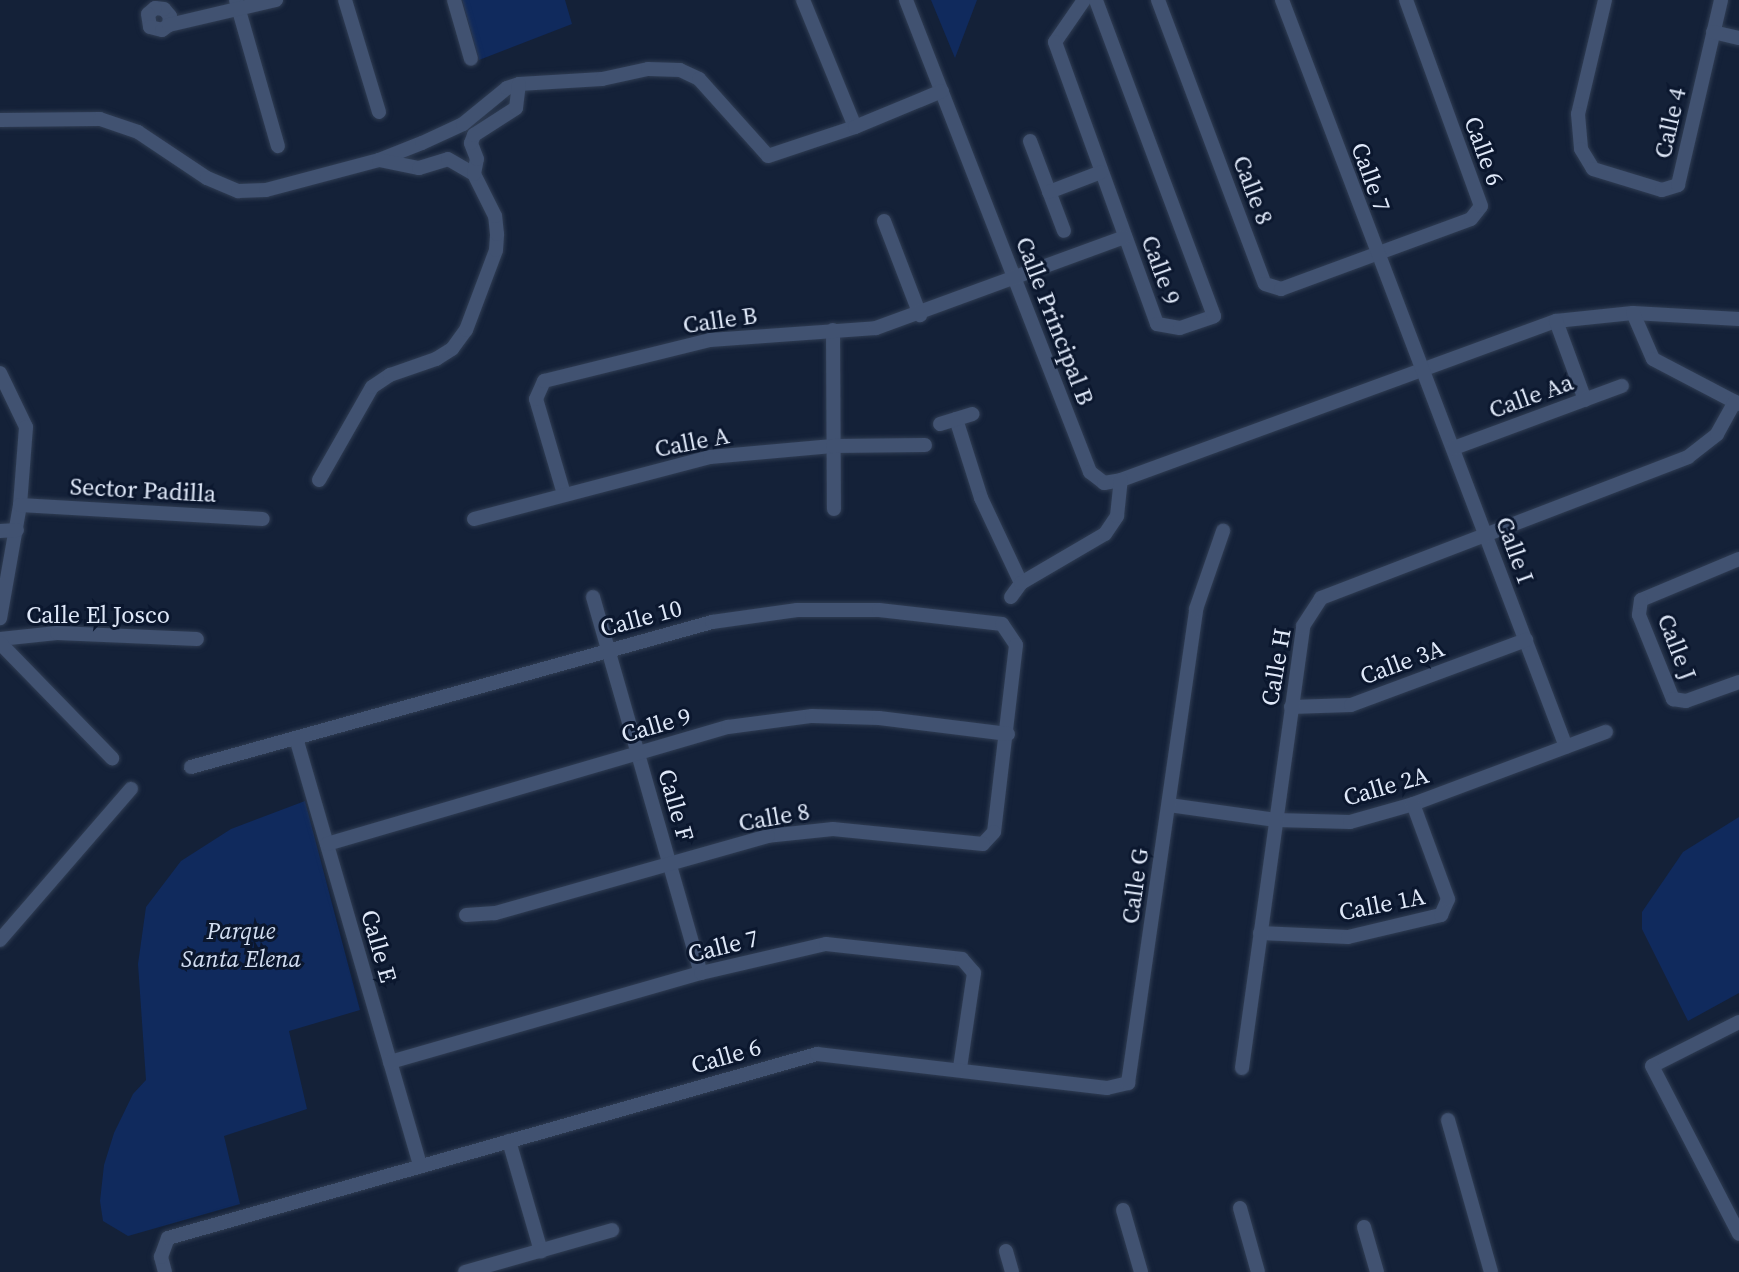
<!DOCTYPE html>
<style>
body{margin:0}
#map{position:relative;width:1739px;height:1272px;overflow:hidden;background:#142138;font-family:"Source Serif 4",serif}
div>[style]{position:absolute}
.green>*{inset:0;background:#102a5d}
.roads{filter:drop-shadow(0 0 2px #303d53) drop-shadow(0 0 2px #303d53)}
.minor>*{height:14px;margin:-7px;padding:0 7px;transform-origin:7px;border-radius:7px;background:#415271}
span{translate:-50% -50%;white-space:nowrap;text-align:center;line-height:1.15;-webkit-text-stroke:6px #0b172e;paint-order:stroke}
.street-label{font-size:24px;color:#dfe8f8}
.park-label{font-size:24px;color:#d1ddf1;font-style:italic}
</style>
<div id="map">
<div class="green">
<div style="clip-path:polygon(462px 0,565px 0,572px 24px,479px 60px)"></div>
<div style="clip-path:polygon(931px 0,977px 0,955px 58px)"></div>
<div style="clip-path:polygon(305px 801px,360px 1010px,289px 1031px,307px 1109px,224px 1136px,240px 1204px,128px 1236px,103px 1221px,100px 1201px,104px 1165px,114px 1133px,133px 1094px,146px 1080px,138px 964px,146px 907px,181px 861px,231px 829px)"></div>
<div style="clip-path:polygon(1739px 817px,1739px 993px,1688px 1021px,1642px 929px,1642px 912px,1683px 852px)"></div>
</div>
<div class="roads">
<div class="minor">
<div style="left:236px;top:0;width:152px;rotate:74deg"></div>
<div style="left:345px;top:0;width:117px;rotate:73.1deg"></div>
<div style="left:454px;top:0;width:61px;rotate:73.9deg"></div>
<div style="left:803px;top:0;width:137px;rotate:67.7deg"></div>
<div style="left:906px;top:0;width:507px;rotate:68.7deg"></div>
<div style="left:1090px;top:472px;width:18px;rotate:38deg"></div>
<div style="left:1104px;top:483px;width:17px;rotate:-10deg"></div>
<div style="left:1121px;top:480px;width:463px;rotate:-20.1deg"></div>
<div style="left:1556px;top:321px;width:77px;rotate:-5.9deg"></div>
<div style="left:1633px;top:313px;width:106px;rotate:3.2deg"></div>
<div style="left:1084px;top:0;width:51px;rotate:124.6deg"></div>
<div style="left:1055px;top:42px;width:300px;rotate:70.1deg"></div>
<div style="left:1157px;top:324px;width:23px;rotate:10deg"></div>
<div style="left:1180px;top:328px;width:36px;rotate:-19deg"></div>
<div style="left:1214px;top:316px;width:337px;rotate:-110.5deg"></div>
<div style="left:1158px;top:0;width:303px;rotate:69.4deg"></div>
<div style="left:1265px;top:284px;width:17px;rotate:17deg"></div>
<div style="left:1281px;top:289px;width:202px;rotate:-20.2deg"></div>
<div style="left:1471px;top:219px;width:16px;rotate:-52deg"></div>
<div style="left:1481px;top:206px;width:219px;rotate:-110deg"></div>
<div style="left:1282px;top:0;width:799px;rotate:69.18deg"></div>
<div style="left:1605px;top:0;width:117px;rotate:103.3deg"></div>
<div style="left:1578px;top:114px;width:35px;rotate:85deg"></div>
<div style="left:1581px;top:149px;width:23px;rotate:59deg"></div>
<div style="left:1593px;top:169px;width:72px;rotate:16.9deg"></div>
<div style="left:1662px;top:190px;width:17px;rotate:-17deg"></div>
<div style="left:1678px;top:185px;width:190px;rotate:-76.9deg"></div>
<div style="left:169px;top:25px;width:9px;rotate:-84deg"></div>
<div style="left:170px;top:16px;width:9px;rotate:-131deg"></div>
<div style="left:164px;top:9px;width:9px;rotate:-174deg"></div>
<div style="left:155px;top:8px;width:9px;rotate:139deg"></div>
<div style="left:148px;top:14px;width:13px;rotate:81deg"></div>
<div style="left:150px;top:27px;width:12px;rotate:14deg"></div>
<div style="left:162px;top:30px;width:9px;rotate:-36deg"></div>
<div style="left:169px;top:25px;width:110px;rotate:-13.2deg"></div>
<div style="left:1713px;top:32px;width:27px;rotate:13deg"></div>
<div style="left:0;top:120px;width:100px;rotate:-0.6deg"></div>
<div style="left:100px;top:119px;width:40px;rotate:18.9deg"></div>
<div style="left:138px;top:132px;width:83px;rotate:33.7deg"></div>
<div style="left:207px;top:178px;width:34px;rotate:23deg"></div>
<div style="left:238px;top:191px;width:28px;rotate:-2deg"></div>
<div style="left:266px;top:190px;width:117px;rotate:-14.9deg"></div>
<div style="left:379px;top:160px;width:46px;rotate:-21.6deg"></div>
<div style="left:422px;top:143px;width:45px;rotate:-24.9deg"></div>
<div style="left:463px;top:124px;width:57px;rotate:-39.3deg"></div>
<div style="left:507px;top:88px;width:13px;rotate:-18deg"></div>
<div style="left:519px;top:84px;width:83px;rotate:-3.4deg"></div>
<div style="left:602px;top:79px;width:47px;rotate:-12.3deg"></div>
<div style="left:648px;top:69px;width:32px;rotate:2deg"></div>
<div style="left:680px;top:70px;width:21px;rotate:25deg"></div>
<div style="left:699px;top:79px;width:103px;rotate:48.1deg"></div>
<div style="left:768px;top:156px;width:92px;rotate:-18.4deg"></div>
<div style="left:855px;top:127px;width:94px;rotate:-22.5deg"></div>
<div style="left:1030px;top:141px;width:96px;rotate:69.3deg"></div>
<div style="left:379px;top:160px;width:41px;rotate:11.3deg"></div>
<div style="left:419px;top:168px;width:30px;rotate:-17deg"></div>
<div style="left:448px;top:159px;width:30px;rotate:30deg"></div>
<div style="left:1049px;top:192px;width:56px;rotate:-21deg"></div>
<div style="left:884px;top:221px;width:101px;rotate:69deg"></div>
<div style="left:1633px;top:313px;width:50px;rotate:66.5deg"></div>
<div style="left:1653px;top:359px;width:97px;rotate:27.6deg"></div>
<div style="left:1556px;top:321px;width:84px;rotate:69.8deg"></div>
<div style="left:833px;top:330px;width:179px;rotate:89.7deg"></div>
<div style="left:0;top:373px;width:60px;rotate:64.3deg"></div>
<div style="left:26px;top:427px;width:78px;rotate:94.4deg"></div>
<div style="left:20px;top:505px;width:115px;rotate:100deg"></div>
<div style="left:956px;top:419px;width:83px;rotate:72.4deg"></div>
<div style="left:981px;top:498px;width:94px;rotate:64.8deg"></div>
<div style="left:940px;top:424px;width:34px;rotate:-17deg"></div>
<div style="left:1454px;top:448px;width:179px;rotate:-20.3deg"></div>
<div style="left:319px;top:480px;width:107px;rotate:-60.3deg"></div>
<div style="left:372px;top:387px;width:22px;rotate:-34deg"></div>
<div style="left:390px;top:375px;width:49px;rotate:-19.2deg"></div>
<div style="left:436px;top:359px;width:19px;rotate:-32deg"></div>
<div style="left:452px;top:349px;width:24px;rotate:-54deg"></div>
<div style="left:466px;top:330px;width:85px;rotate:-69.4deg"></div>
<div style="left:496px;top:250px;width:16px;rotate:-86deg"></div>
<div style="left:497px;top:234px;width:18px;rotate:-96deg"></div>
<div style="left:495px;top:216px;width:47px;rotate:-116.6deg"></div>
<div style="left:474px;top:174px;width:15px;rotate:-79deg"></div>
<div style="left:477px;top:159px;width:17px;rotate:-111deg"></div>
<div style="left:471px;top:143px;width:9px;rotate:-69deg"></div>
<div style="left:474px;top:135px;width:50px;rotate:-32.7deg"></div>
<div style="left:516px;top:108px;width:24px;rotate:-83deg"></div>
<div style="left:564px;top:494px;width:99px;rotate:-106.4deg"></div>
<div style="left:536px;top:399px;width:20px;rotate:-66deg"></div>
<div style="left:544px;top:381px;width:171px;rotate:-13.9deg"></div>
<div style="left:710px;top:340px;width:166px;rotate:-4.1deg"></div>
<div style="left:876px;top:328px;width:265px;rotate:-20.1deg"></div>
<div style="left:20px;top:505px;width:243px;rotate:3.3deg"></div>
<div style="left:474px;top:519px;width:244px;rotate:-14.7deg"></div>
<div style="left:710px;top:457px;width:123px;rotate:-5.1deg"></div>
<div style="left:833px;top:446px;width:92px;rotate:-0.6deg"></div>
<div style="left:0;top:531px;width:17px;rotate:-3deg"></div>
<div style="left:1739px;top:559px;width:106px;rotate:157.3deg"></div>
<div style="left:1641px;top:600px;width:15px;rotate:98deg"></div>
<div style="left:1639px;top:615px;width:91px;rotate:68deg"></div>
<div style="left:1673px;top:699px;width:13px;rotate:9deg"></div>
<div style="left:1686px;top:701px;width:56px;rotate:-19.7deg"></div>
<div style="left:593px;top:597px;width:391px;rotate:74deg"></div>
<div style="left:1011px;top:597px;width:17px;rotate:-54deg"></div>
<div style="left:1021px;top:583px;width:97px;rotate:-30.3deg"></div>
<div style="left:1105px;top:534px;width:22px;rotate:-56deg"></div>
<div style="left:1117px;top:516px;width:36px;rotate:-84deg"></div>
<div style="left:0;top:639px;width:57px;rotate:-6deg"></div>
<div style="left:57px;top:633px;width:140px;rotate:2.5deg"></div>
<div style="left:0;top:643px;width:161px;rotate:45.8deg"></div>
<div style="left:1291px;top:707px;width:60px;rotate:-1.9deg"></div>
<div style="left:1351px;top:705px;width:187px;rotate:-20.4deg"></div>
<div style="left:296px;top:738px;width:446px;rotate:73.8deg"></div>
<div style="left:191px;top:767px;width:541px;rotate:-15.55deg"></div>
<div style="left:712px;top:622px;width:86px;rotate:-8deg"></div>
<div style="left:797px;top:610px;width:82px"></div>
<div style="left:879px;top:610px;width:124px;rotate:6.5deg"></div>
<div style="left:1002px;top:624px;width:25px;rotate:56deg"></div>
<div style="left:1016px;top:645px;width:188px;rotate:96.7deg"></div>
<div style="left:994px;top:832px;width:16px;rotate:133deg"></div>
<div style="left:983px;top:844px;width:151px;rotate:-174.3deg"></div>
<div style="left:833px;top:829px;width:65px;rotate:173.9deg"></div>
<div style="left:768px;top:836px;width:284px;rotate:164.2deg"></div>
<div style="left:495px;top:913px;width:29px;rotate:176deg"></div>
<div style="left:1169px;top:805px;width:108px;rotate:8deg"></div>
<div style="left:1276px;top:820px;width:74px;rotate:1.5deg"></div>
<div style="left:1350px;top:822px;width:66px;rotate:-15.9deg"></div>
<div style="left:1413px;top:804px;width:206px;rotate:-20.5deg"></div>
<div style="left:327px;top:844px;width:418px;rotate:-16.3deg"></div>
<div style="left:728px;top:727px;width:85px;rotate:-7.5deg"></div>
<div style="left:812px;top:716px;width:67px;rotate:1.7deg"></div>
<div style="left:879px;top:718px;width:130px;rotate:7.1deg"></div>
<div style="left:1260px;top:933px;width:88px;rotate:2.6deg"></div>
<div style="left:1348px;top:937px;width:96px;rotate:-13.3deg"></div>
<div style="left:1441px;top:915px;width:17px;rotate:-66deg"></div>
<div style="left:1448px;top:899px;width:101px;rotate:-110.2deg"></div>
<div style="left:0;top:940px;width:200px;rotate:-49.1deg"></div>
<div style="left:1739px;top:1022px;width:97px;rotate:153.2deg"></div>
<div style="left:1652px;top:1066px;width:189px;rotate:62.6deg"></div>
<div style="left:390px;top:1062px;width:323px;rotate:-16deg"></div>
<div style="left:701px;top:973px;width:128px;rotate:-13.1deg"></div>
<div style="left:826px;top:944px;width:137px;rotate:6.3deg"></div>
<div style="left:962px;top:959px;width:18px;rotate:49deg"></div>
<div style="left:974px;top:973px;width:96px;rotate:98.4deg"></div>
<div style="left:1242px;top:1068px;width:446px;rotate:-82.1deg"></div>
<div style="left:1303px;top:626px;width:33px;rotate:-57deg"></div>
<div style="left:1321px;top:598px;width:393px;rotate:-21deg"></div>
<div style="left:1688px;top:457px;width:37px;rotate:-38deg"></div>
<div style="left:1717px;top:434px;width:37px;rotate:-61deg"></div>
<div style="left:1448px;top:1120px;width:158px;rotate:74.2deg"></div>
<div style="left:509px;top:1141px;width:115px;rotate:73.8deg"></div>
<div style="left:1240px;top:1208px;width:66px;rotate:74.3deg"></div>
<div style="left:1123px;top:1210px;width:65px;rotate:73.8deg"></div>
<div style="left:1364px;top:1227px;width:47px;rotate:73.9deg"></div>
<div style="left:1006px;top:1251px;width:22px;rotate:74deg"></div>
<div style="left:165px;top:1272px;width:16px;rotate:-105deg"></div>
<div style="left:161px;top:1257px;width:20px;rotate:-70deg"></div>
<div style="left:168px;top:1238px;width:675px;rotate:-15.83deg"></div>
<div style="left:817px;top:1054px;width:292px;rotate:6.7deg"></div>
<div style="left:1107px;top:1088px;width:22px;rotate:-13deg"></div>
<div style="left:1128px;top:1083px;width:479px;rotate:-81.8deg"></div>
<div style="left:1196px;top:609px;width:83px;rotate:-70.9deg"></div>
<div style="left:465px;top:1272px;width:153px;rotate:-15.9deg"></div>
</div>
</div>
<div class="street-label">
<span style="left:1670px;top:123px;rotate:-77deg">Calle 4</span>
<span style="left:1484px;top:151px;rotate:70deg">Calle 6</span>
<span style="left:1371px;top:177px;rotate:70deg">Calle 7</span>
<span style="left:1253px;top:190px;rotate:69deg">Calle 8</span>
<span style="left:1161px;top:270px;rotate:70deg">Calle 9</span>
<span style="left:720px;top:320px;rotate:-8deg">Calle B</span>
<span style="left:1055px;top:321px;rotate:69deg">Calle Principal B</span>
<span style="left:1531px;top:396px;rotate:-20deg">Calle Aa</span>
<span style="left:692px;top:442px;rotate:-11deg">Calle A</span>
<span style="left:143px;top:490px;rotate:3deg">Sector Padilla</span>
<span style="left:1515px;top:550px;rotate:70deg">Calle I</span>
<span style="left:98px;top:615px">Calle El Josco</span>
<span style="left:641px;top:618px;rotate:-15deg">Calle 10</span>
<span style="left:1677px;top:647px;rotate:69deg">Calle J</span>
<span style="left:1402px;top:662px;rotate:-20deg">Calle 3A</span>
<span style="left:1276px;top:667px;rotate:-80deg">Calle H</span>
<span style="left:656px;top:725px;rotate:-16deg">Calle 9</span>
<span style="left:1386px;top:786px;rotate:-16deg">Calle 2A</span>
<span style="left:676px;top:805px;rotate:74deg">Calle F</span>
<span style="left:774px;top:817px;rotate:-10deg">Calle 8</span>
<span style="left:1135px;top:886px;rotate:-82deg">Calle G</span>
<span style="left:1382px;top:904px;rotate:-11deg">Calle 1A</span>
<span style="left:379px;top:946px;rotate:74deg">Calle E</span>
<span style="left:723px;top:946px;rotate:-14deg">Calle 7</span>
<span style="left:726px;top:1056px;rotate:-16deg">Calle 6</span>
</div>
<div class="park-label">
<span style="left:241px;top:945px">Parque<br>Santa Elena</span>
</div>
</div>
